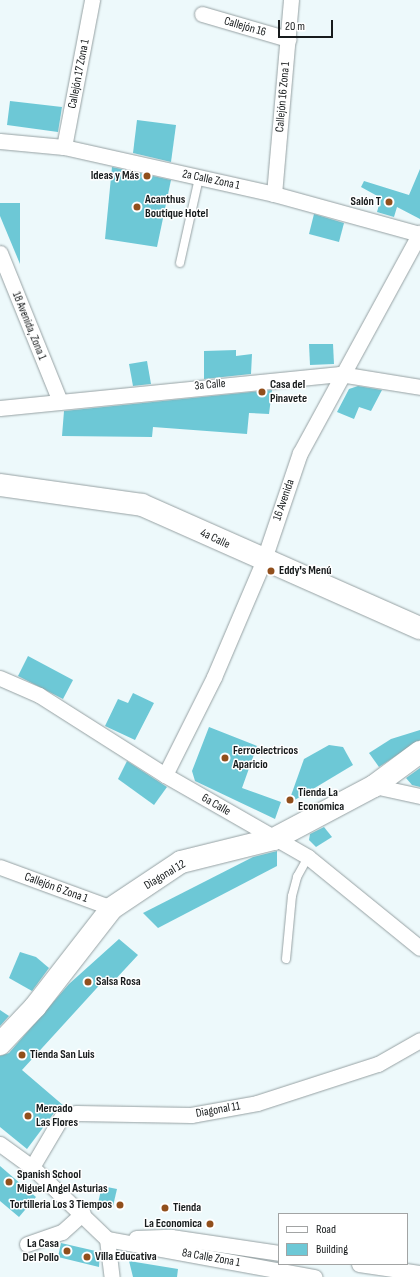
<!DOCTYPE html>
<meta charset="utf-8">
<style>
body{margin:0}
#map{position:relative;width:420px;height:1277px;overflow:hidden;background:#edf9fb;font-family:"Sofia Sans Condensed",sans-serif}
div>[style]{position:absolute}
.building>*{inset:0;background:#6dc8d6}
.roads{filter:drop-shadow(0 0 1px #96a1a3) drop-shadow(0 0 1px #96a1a3)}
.service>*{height:8px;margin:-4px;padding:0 4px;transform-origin:4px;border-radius:4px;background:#fff}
.minor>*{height:15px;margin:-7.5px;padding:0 7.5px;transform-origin:7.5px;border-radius:7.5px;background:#fff}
.secondary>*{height:22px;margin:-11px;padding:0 11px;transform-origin:11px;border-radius:11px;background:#fff}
.dots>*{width:11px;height:11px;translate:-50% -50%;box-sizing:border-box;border:2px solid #fff;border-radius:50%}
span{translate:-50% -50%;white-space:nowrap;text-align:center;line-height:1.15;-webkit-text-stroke:3px #fff;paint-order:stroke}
.street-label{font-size:12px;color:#171b1c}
.poi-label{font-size:12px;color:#171b1c;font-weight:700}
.right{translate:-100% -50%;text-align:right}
.left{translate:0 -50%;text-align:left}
.legend{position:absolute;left:278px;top:1213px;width:130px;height:52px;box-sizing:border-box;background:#fff;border:1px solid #a2a4a4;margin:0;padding:5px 7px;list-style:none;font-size:12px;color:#171b1c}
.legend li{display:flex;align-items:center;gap:8px;height:20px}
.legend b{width:20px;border:1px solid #a2a4a4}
.scale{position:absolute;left:278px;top:20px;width:55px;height:18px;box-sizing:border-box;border:2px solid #171b1c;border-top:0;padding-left:5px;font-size:12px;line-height:14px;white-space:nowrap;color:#171b1c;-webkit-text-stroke:3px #fff;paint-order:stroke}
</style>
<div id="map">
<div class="building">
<div style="clip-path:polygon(10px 101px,62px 107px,58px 132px,7px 125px)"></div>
<div style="clip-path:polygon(137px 120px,176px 125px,171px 162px,133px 153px)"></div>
<div style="clip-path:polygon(112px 167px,171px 180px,157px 247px,105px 239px)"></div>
<div style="clip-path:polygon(420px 169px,420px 219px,397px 207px,394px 217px,377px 212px,381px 198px,361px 187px,364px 181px,409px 195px)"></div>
<div style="clip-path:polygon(0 203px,20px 203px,20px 264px,0 216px)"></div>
<div style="clip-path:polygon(314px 214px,344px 223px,339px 242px,309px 234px)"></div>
<div style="clip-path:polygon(309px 344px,333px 344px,334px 364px,310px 365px)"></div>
<div style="clip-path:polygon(236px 350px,236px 356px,252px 354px,251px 374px,204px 379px,204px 351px)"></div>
<div style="clip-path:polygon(147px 361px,151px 384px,133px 386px,129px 364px)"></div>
<div style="clip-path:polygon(358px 386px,382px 390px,371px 411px,359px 407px,354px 419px,337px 412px,349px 389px)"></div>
<div style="clip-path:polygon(272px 390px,269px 414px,249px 413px,247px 434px,153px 427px,152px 437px,62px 436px,64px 411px)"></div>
<div style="clip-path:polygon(28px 656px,73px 680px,63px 699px,18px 676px)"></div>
<div style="clip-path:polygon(133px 693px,154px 703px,135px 740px,105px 726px,118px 699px,128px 703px)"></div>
<div style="clip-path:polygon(209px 727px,257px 746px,242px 788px,281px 802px,275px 819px,195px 781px,192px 771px)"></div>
<div style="clip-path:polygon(420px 730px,420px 740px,379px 767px,369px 753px,391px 739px)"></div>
<div style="clip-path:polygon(329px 745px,343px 747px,353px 765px,288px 804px,304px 759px)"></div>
<div style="clip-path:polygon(127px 761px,167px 787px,154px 805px,118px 779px)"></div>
<div style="clip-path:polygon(420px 768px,420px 787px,412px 785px,406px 778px)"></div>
<div style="clip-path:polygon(324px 827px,332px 837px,316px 847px,309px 840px,310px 834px)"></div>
<div style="clip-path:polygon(277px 851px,277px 866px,158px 928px,143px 913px,253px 857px)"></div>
<div style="clip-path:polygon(119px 939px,138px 955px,112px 983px,106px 978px,22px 1070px,64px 1106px,54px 1113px,27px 1149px,0 1127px,0 1056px,9px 1053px,69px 984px)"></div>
<div style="clip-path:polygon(20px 952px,36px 957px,49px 968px,32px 991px,9px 978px)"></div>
<div style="clip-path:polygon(0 1010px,9px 1016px,0 1026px)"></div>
<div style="clip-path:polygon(0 1166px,36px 1197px,19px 1217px,0 1201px)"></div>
<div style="clip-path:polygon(102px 1186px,117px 1189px,113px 1206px,98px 1203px)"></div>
<div style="clip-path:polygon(61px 1243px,100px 1252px,99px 1267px,58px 1257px)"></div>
<div style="clip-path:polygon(129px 1261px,178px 1269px,177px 1277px,133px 1277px)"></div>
</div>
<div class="roads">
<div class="service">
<div style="left:180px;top:263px;width:87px;rotate:-77.4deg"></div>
<div style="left:286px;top:959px;width:63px;rotate:-84.6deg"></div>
<div style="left:292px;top:896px;width:20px;rotate:-75deg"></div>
<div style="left:297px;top:877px;width:23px;rotate:-61deg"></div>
</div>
<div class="minor">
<div style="left:202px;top:14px;width:90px;rotate:16.2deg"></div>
<div style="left:0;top:141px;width:64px;rotate:5.4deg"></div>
<div style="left:64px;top:147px;width:215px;rotate:12.6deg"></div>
<div style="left:274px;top:194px;width:150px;rotate:15.4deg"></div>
<div style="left:64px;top:147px;width:150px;rotate:-79.2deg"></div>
<div style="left:274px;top:194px;width:195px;rotate:-85deg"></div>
<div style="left:0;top:253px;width:157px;rotate:68deg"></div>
<div style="left:0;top:408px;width:342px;rotate:-5.7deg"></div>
<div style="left:340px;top:374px;width:81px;rotate:9.2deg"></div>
<div style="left:0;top:678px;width:43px;rotate:23.6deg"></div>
<div style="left:39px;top:695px;width:149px;rotate:32.4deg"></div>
<div style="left:165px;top:775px;width:165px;rotate:29.8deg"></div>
<div style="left:308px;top:857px;width:144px;rotate:39.1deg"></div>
<div style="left:165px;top:775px;width:110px;rotate:-63.4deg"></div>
<div style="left:214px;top:677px;width:125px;rotate:-66.9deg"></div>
<div style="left:263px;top:562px;width:115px;rotate:-71.3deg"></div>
<div style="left:300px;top:453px;width:251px;rotate:-61.4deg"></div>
<div style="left:374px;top:786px;width:47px;rotate:12.3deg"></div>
<div style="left:0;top:867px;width:119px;rotate:20.1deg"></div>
<div style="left:0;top:1144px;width:39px;rotate:36deg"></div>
<div style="left:32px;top:1167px;width:104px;rotate:43.8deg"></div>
<div style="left:107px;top:1239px;width:211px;rotate:10.4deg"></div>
<div style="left:32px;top:1167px;width:57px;rotate:-59.4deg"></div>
<div style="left:61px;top:1118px;width:16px;rotate:-18deg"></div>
<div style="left:76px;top:1113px;width:115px;rotate:1deg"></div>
<div style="left:191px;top:1115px;width:67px;rotate:-10.3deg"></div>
<div style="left:257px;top:1103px;width:127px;rotate:-17.9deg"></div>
<div style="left:378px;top:1064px;width:48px;rotate:-29.7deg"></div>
<div style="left:136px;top:1238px;width:35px;rotate:-2deg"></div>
<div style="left:171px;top:1237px;width:109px;rotate:8.4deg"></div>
<div style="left:107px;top:1239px;width:38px;rotate:83deg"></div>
<div style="left:27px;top:1244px;width:37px;rotate:-19deg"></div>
<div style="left:62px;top:1232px;width:28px;rotate:-42deg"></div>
<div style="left:359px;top:1264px;width:62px;rotate:8.4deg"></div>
</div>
<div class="secondary">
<div style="left:0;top:485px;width:143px;rotate:8deg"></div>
<div style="left:142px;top:505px;width:304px;rotate:23.9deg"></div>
<div style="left:0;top:1044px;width:51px;rotate:-46.6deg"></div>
<div style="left:35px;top:1007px;width:125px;rotate:-52.1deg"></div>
<div style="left:112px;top:908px;width:83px;rotate:-33.7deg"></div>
<div style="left:181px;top:862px;width:96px;rotate:-13.9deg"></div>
<div style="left:274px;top:839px;width:113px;rotate:-27.9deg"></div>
<div style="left:374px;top:786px;width:57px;rotate:-36.5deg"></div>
</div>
</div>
<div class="dots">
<div style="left:147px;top:176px;background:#914f1c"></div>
<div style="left:389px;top:202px;background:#914f1c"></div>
<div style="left:137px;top:207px;background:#914f1c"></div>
<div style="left:262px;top:392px;background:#914f1c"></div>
<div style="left:271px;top:571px;background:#914f1c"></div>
<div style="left:225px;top:758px;background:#914f1c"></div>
<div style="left:290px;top:800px;background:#914f1c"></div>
<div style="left:88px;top:982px;background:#914f1c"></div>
<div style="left:22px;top:1055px;background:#914f1c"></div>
<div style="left:28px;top:1116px;background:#914f1c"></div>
<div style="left:9px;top:1182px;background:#914f1c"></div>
<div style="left:120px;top:1205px;background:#914f1c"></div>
<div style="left:165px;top:1208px;background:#914f1c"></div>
<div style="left:210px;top:1224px;background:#914f1c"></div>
<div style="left:67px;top:1251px;background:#914f1c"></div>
<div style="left:87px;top:1257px;background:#914f1c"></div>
</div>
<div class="street-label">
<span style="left:245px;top:27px;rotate:16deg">Callejón 16</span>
<span style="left:79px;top:74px;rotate:-79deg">Callejón 17 Zona 1</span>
<span style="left:283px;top:97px;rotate:-85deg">Callejón 16 Zona 1</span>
<span style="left:211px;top:180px;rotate:12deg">2a Calle Zona 1</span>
<span style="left:29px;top:326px;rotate:68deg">18 Avenida, Zona 1</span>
<span style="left:210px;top:385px;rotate:-5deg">3a Calle</span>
<span style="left:284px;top:500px;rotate:-71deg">16 Avenida</span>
<span style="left:215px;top:539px;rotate:25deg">4a Calle</span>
<span style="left:216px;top:805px;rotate:30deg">6a Calle</span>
<span style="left:165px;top:875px;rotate:-31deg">Diagonal 12</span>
<span style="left:56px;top:888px;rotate:20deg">Callejón 6 Zona 1</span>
<span style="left:218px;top:1110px;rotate:-10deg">Diagonal 11</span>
<span style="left:211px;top:1258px;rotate:10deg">8a Calle Zona 1</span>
</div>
<div class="poi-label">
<span class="right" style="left:139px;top:176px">Ideas y Más</span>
<span class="left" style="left:145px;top:207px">Acanthus<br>Boutique Hotel</span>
<span class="right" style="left:381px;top:202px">Salón T</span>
<span class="left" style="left:270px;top:392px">Casa del<br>Pinavete</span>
<span class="left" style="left:279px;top:571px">Eddy's Menú</span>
<span class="left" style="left:233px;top:758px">Ferroelectricos<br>Aparicio</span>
<span class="left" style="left:298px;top:800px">Tienda La<br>Economica</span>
<span class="left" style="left:96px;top:982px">Salsa Rosa</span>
<span class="left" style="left:30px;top:1055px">Tienda San Luis</span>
<span class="left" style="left:36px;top:1116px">Mercado<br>Las Flores</span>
<span class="left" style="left:17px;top:1182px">Spanish School<br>Miguel Angel Asturias</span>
<span class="right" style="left:112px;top:1205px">Tortilleria Los 3 Tiempos</span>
<span class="left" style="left:173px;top:1208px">Tienda</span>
<span class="right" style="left:202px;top:1224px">La Economica</span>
<span class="right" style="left:59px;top:1251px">La Casa<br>Del Pollo</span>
<span class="left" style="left:95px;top:1257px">Villa Educativa</span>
</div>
<ul class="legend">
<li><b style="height:5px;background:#fff"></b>Road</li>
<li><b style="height:11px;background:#6dc8d6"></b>Building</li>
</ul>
<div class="scale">20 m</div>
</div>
